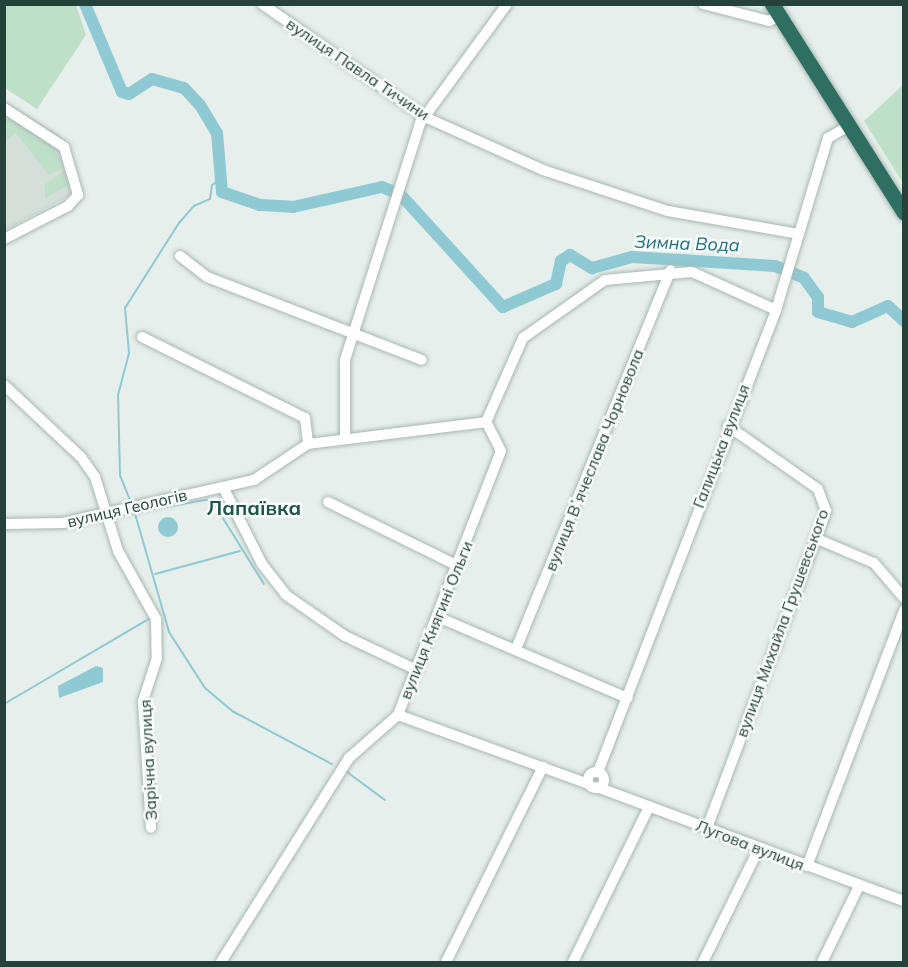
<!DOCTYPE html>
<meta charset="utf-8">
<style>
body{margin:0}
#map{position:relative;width:908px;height:967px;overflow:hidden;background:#e6efeb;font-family:Mulish,sans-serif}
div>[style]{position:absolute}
.built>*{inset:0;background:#d4dfda}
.green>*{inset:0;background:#bfe0c8}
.water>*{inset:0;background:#8ec9d4}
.round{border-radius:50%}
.stream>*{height:2px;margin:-1px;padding:0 1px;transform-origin:1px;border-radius:1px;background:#8ec9d4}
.river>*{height:12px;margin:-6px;padding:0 6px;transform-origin:6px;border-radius:6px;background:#8ec9d4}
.roads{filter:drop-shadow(0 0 2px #a8b8b2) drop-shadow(0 0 2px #a8b8b2)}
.minor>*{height:10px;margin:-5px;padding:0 5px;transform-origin:5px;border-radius:5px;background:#fff}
.minor>.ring{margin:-5px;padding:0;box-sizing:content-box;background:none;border:10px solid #fff;border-radius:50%}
.highway>*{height:15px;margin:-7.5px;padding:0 7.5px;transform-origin:7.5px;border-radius:7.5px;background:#2f6f62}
span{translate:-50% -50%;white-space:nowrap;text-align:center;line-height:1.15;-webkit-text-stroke:5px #f7fbf9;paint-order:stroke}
.street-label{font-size:16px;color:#24423a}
.water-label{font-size:18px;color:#1c6f80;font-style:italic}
.quarter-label{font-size:20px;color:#1f5548;font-weight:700}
.frame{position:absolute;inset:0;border:6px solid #24423a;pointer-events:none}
</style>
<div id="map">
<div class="built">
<div style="clip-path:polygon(4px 101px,61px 136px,73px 194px,5px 230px)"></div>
</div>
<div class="green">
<div style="clip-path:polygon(4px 5px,76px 5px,86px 35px,37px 109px,5px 88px)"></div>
<div style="clip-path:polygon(903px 85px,903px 183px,864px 121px)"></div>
<div style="clip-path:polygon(13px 116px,53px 146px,63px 168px,49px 175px,16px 133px,6px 140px,5px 120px)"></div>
<div style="clip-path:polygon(64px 171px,69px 185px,45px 198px,45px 184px)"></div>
</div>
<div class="water">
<div class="round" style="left:158px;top:517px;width:20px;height:20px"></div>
<div style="clip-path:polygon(96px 666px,103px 668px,103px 682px,59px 698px,58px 686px)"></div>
</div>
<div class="stream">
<div style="left:132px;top:505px;width:32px;rotate:-112deg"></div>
<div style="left:120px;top:475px;width:80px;rotate:-91.4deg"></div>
<div style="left:118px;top:395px;width:43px;rotate:-75.3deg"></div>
<div style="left:129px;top:353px;width:45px;rotate:-95.1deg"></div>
<div style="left:125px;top:308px;width:101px;rotate:-57.6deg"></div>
<div style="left:179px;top:223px;width:23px;rotate:-49deg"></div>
<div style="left:194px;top:206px;width:17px;rotate:-24deg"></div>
<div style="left:210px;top:199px;width:14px;rotate:-82deg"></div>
<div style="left:212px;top:185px;width:13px;rotate:-32deg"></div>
<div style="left:134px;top:510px;width:127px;rotate:74deg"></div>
<div style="left:169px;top:632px;width:67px;rotate:57.3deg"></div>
<div style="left:205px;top:688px;width:38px;rotate:40deg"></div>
<div style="left:234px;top:712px;width:111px;rotate:28deg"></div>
<div style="left:136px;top:512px;width:76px;rotate:-9.8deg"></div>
<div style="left:211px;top:499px;width:100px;rotate:58.1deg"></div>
<div style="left:155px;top:574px;width:88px;rotate:-15.1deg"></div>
<div style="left:4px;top:704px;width:168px;rotate:-30.4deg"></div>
<div style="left:347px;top:772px;width:47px;rotate:36.4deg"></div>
</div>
<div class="river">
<div style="left:85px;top:4px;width:95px;rotate:67.2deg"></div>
<div style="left:122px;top:92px;width:7px;rotate:16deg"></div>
<div style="left:129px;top:94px;width:27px;rotate:-33deg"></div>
<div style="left:152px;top:79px;width:33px;rotate:16deg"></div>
<div style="left:184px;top:88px;width:23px;rotate:47deg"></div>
<div style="left:200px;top:105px;width:33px;rotate:59deg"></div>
<div style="left:217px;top:133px;width:59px;rotate:85.2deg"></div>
<div style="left:222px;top:192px;width:40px;rotate:18.9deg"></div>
<div style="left:260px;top:205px;width:33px;rotate:3deg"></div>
<div style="left:293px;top:207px;width:91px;rotate:-12.7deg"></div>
<div style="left:382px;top:187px;width:11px;rotate:22deg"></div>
<div style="left:400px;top:194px;width:153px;rotate:47.7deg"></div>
<div style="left:503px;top:307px;width:58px;rotate:-23.5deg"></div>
<div style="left:556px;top:284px;width:24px;rotate:-78deg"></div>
<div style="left:561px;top:261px;width:11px;rotate:-34deg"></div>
<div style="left:570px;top:255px;width:26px;rotate:31deg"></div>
<div style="left:592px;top:268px;width:41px;rotate:-15.4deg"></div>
<div style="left:632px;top:257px;width:143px;rotate:3.6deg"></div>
<div style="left:775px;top:266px;width:31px;rotate:22deg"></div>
<div style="left:804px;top:278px;width:24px;rotate:54deg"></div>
<div style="left:818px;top:297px;width:15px;rotate:90deg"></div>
<div style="left:818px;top:312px;width:35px;rotate:16deg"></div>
<div style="left:852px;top:322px;width:39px;rotate:-24deg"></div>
<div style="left:888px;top:306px;width:22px;rotate:43deg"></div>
</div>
<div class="roads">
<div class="minor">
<div style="left:262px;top:4px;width:198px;rotate:34.7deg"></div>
<div style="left:425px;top:117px;width:129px;rotate:24.2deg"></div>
<div style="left:543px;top:170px;width:132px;rotate:18.2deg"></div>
<div style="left:668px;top:211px;width:132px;rotate:10deg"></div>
<div style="left:703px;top:4px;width:68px;rotate:14.4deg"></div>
<div style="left:769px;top:21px;width:11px;rotate:-27deg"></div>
<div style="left:4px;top:108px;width:72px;rotate:33deg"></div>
<div style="left:64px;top:147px;width:50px;rotate:73.7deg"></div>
<div style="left:78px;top:195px;width:15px;rotate:132deg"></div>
<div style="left:68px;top:206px;width:72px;rotate:152.7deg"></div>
<div style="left:180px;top:256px;width:34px;rotate:38deg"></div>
<div style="left:207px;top:277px;width:230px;rotate:21.1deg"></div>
<div style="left:142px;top:337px;width:182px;rotate:26.4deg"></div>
<div style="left:305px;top:418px;width:26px;rotate:83deg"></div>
<div style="left:4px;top:385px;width:105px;rotate:43.1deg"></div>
<div style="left:81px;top:457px;width:24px;rotate:55deg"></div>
<div style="left:95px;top:477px;width:77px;rotate:72.7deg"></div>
<div style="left:118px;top:551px;width:78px;rotate:60.8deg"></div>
<div style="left:156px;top:619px;width:39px;rotate:89deg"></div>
<div style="left:157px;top:658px;width:45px;rotate:108deg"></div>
<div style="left:143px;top:701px;width:127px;rotate:86.4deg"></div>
<div style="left:486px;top:422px;width:92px;rotate:-66.2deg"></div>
<div style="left:523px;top:338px;width:100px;rotate:-35.3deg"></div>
<div style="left:605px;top:280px;width:87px;rotate:-5.3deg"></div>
<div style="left:692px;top:272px;width:92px;rotate:24.3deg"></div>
<div style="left:345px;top:436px;width:76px;rotate:-90deg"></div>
<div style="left:345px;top:360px;width:249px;rotate:-72.4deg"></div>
<div style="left:420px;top:123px;width:147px;rotate:-53.8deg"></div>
<div style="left:223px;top:487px;width:86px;rotate:63.1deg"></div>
<div style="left:262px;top:564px;width:39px;rotate:52deg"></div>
<div style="left:286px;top:595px;width:72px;rotate:34.8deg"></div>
<div style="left:345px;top:636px;width:80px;rotate:25.3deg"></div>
<div style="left:328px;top:502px;width:145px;rotate:26.2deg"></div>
<div style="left:4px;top:524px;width:59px;rotate:-1deg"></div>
<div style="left:63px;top:523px;width:196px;rotate:-12.7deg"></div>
<div style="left:254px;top:480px;width:65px;rotate:-33.7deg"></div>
<div style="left:308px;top:444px;width:179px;rotate:-7deg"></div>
<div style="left:815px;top:538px;width:64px;rotate:23deg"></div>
<div style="left:874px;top:563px;width:46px;rotate:49.4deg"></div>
<div style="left:440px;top:618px;width:204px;rotate:23.1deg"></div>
<div style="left:516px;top:649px;width:409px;rotate:-67.8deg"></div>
<div style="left:398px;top:715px;width:203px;rotate:19.9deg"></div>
<div style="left:598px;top:772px;width:495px;rotate:-68.9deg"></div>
<div style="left:776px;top:310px;width:180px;rotate:-73.2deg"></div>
<div style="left:828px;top:138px;width:22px;rotate:-30deg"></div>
<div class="ring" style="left:588px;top:772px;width:6px;height:6px"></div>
<div style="left:597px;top:787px;width:327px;rotate:20.4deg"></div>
<div style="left:707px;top:828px;width:339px;rotate:-69.4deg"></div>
<div style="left:826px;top:511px;width:23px;rotate:-110deg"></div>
<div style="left:818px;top:489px;width:110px;rotate:-145deg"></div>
<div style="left:807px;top:866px;width:273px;rotate:-69.2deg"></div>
<div style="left:221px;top:962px;width:241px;rotate:-57.9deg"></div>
<div style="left:349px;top:758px;width:65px;rotate:-41.3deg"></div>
<div style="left:398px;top:715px;width:283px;rotate:-68.7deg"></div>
<div style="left:501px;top:451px;width:33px;rotate:-117deg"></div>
<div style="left:446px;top:962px;width:218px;rotate:-63.6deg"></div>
<div style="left:573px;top:962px;width:170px;rotate:-63.9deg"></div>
<div style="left:703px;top:962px;width:127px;rotate:-63.8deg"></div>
<div style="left:822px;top:962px;width:85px;rotate:-64deg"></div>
</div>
<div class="highway">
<div style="left:772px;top:4px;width:247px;rotate:57.7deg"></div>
</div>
</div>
<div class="street-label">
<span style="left:358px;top:69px;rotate:34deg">вулиця Павла Тичини</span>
<span style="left:721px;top:446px;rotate:-69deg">Галицька вулиця</span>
<span style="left:594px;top:460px;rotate:-68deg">вулиця Вʼячеслава Чорновола</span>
<span style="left:127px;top:508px;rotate:-13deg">вулиця Геологів</span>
<span style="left:436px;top:620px;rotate:-68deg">вулиця Княгині Ольги</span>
<span style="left:782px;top:623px;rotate:-70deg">вулиця Михайла Грушевського</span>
<span style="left:148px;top:760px;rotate:-93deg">Зарічна вулиця</span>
<span style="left:750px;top:845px;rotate:21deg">Лугова вулиця</span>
</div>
<div class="water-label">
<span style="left:687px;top:244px;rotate:2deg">Зимна Вода</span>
</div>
<div class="quarter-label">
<span style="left:254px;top:507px">Лапаївка</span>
</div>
<div class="frame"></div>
</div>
